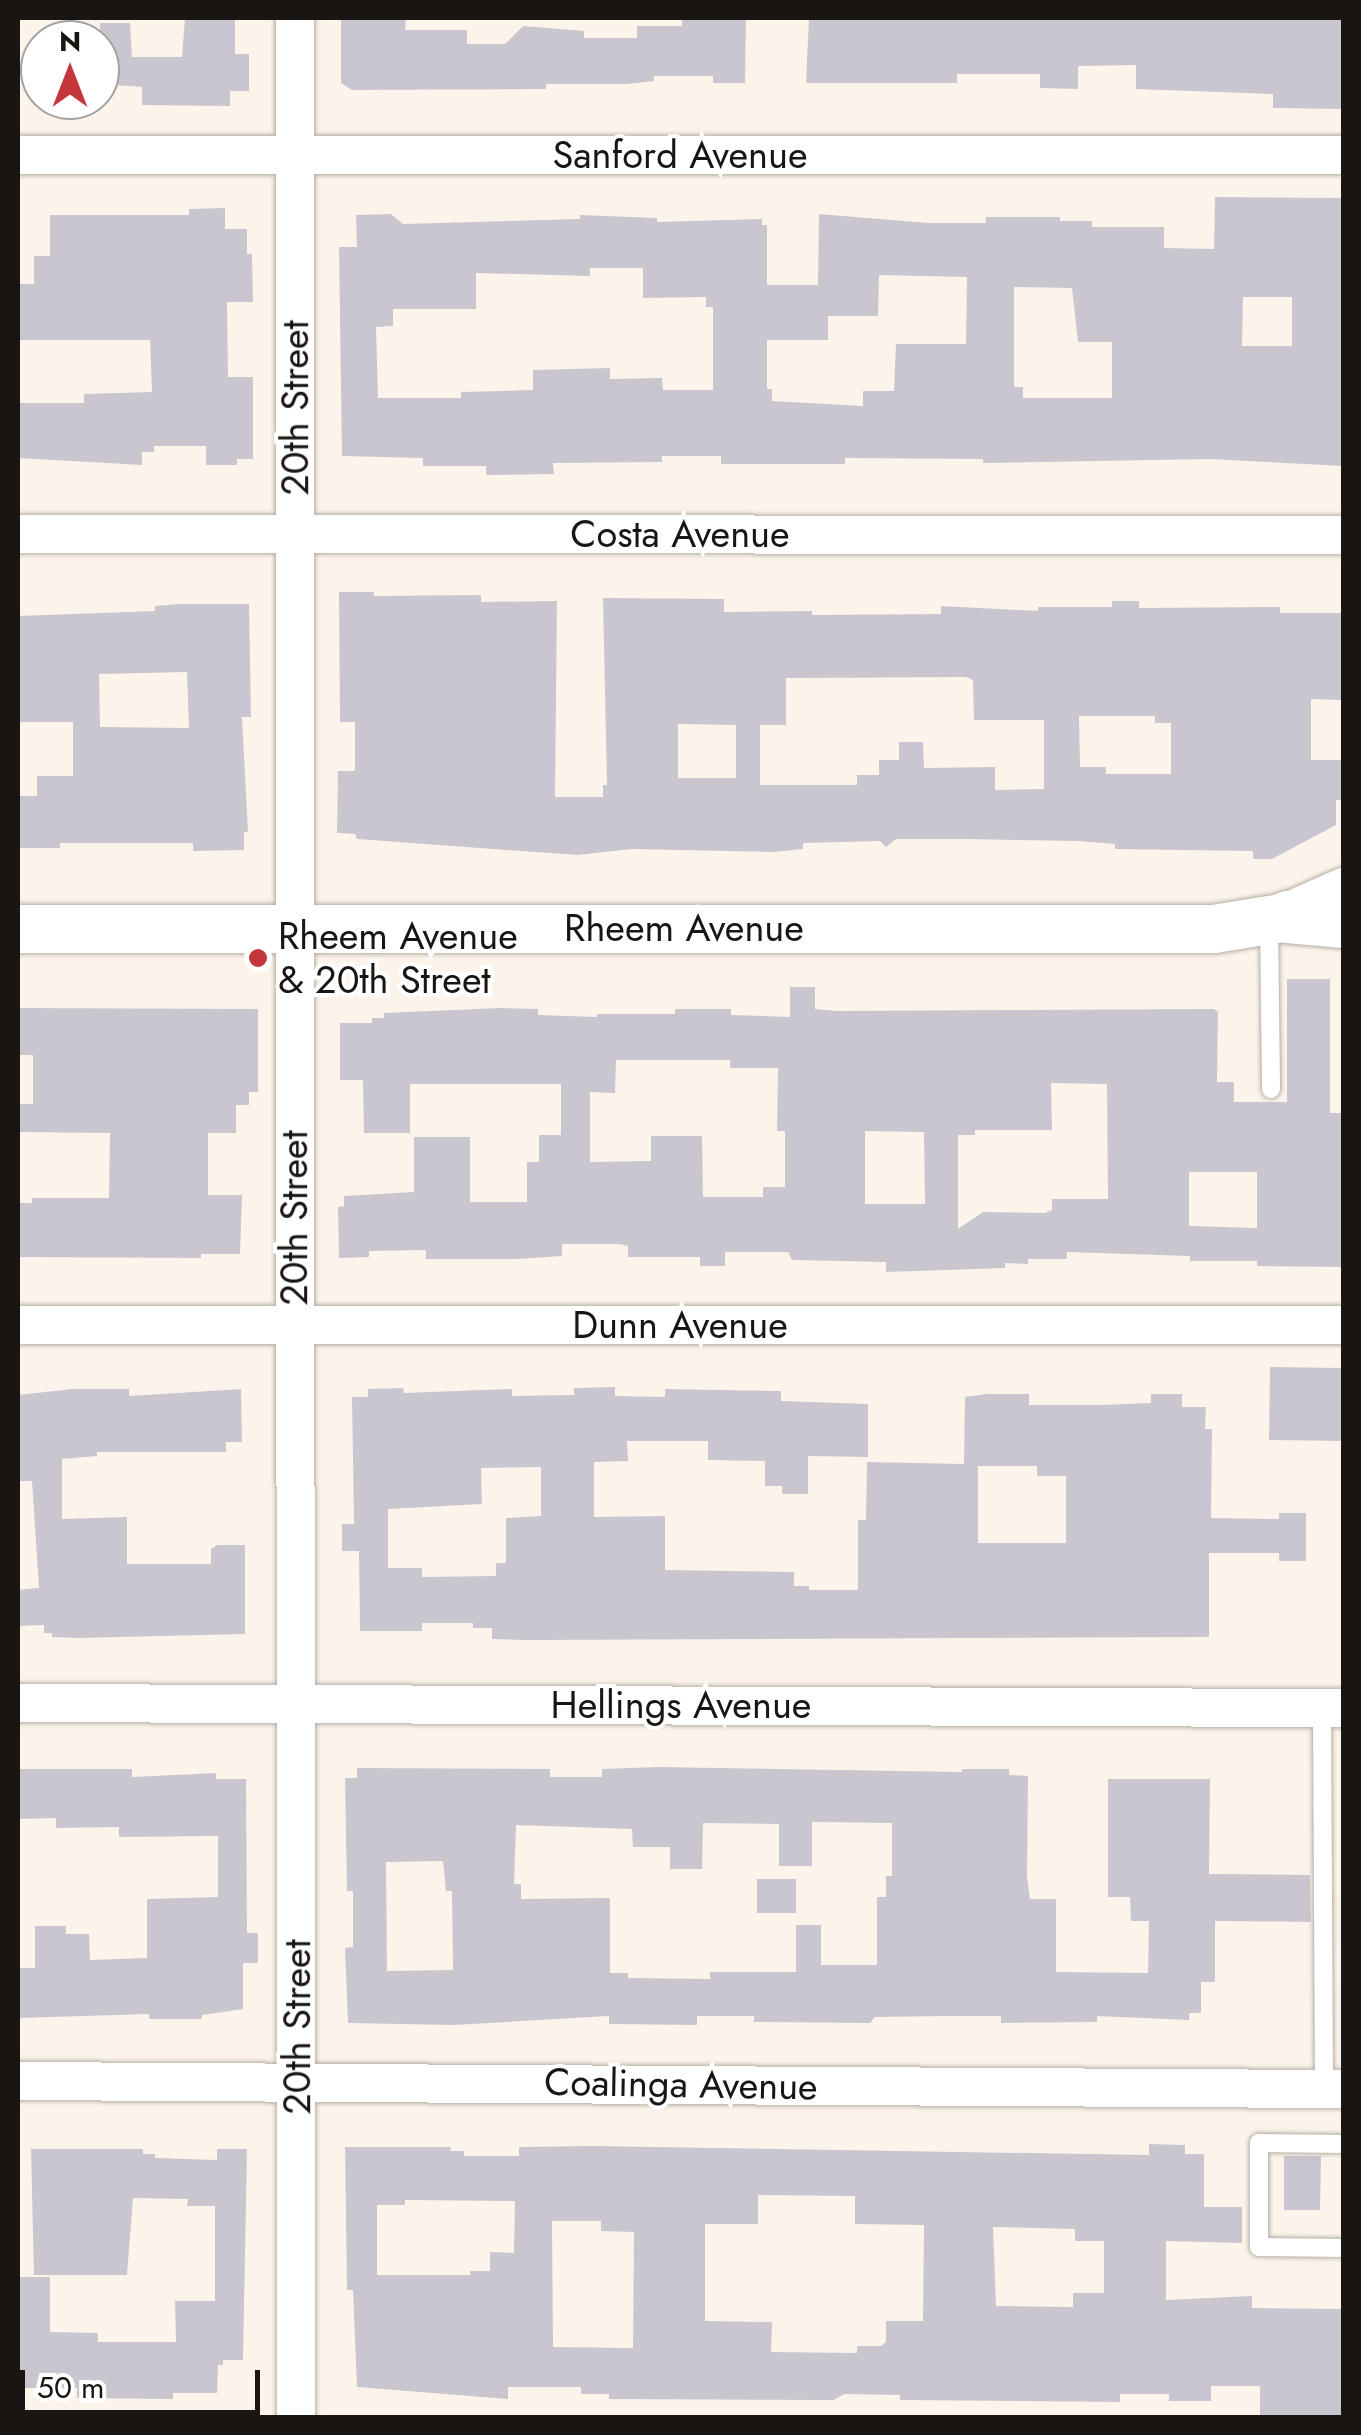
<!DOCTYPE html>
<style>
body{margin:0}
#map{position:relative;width:1361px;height:2435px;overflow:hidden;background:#fcf4eb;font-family:Jost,sans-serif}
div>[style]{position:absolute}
.building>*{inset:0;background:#cac6d0}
.roads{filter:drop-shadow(0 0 2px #b5aea5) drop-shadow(0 0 2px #b5aea5)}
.service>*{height:18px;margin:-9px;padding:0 9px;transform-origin:9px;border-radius:9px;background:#fff}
.minor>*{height:38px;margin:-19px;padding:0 19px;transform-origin:19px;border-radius:19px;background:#fff}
.tertiary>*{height:48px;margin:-24px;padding:0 24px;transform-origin:24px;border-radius:24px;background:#fff}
.secondary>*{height:52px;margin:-26px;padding:0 26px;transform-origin:26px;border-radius:26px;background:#fff}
.dots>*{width:28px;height:28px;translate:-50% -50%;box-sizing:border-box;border:5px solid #fff;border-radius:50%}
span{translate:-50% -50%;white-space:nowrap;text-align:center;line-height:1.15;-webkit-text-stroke:8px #fff;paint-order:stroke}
.street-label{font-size:38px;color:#181512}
.poi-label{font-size:38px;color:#181512}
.left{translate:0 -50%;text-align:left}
.frame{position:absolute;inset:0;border:20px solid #181512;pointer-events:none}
.north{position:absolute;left:20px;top:20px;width:100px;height:100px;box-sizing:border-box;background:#fff;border:2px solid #a3a1a0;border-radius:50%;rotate:0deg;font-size:28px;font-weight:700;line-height:40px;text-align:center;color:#181512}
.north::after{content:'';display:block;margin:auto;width:35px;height:45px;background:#c5363a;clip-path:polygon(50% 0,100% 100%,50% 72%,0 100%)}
.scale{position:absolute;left:20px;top:2370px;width:240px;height:45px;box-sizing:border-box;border:5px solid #181512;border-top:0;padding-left:12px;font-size:30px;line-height:35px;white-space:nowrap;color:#181512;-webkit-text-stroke:8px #fff;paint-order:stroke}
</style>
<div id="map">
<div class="building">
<div style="clip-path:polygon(185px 18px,235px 18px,235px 54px,249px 54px,249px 91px,230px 91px,230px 106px,142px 105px,142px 87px,100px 84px,100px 23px,130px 23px,132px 57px,182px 57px)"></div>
<div style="clip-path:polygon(341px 18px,406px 18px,405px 30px,467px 30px,467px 44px,505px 44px,523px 26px,584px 31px,584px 38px,637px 38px,637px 26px,682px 26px,682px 18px,746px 18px,745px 83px,713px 83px,713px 76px,654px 76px,654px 81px,627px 84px,546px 84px,546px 89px,352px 90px,341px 83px)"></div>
<div style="clip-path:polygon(809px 18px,1344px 18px,1344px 109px,1273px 108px,1273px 94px,1136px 89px,1136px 65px,1078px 66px,1078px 89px,1040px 88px,1040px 74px,957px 74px,957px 83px,806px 83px)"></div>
<div style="clip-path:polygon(evenodd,1215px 197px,1344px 198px,1344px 466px,1209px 459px,983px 463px,983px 459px,845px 458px,845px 464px,721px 464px,721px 456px,662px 456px,662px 462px,553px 463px,554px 474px,486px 475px,486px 466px,423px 466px,423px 458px,342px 456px,339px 247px,357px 247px,356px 215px,391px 214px,403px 224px,580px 219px,580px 215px,657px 218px,657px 222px,762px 219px,762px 225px,767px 225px,767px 285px,818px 285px,819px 214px,928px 223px,986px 223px,986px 217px,1060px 217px,1060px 221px,1092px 221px,1092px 227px,1164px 227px,1164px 248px,1214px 249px,1215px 197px,590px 268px,643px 268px,643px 298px,706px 297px,706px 307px,713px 307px,713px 390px,663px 390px,662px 378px,610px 379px,610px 368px,533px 370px,533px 390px,461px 392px,461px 398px,378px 398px,376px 327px,393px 326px,393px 309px,476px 309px,476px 273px,590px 276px,590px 268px,1215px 197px,879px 275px,967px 277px,966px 344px,896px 344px,894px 391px,863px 391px,863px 406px,772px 401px,772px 389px,767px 389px,767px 340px,828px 340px,828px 316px,878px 316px,879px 275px,1215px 197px,1014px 287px,1072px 288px,1078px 342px,1112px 342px,1112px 398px,1023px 398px,1023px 387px,1014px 387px,1014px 287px,1215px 197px,1243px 297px,1292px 297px,1292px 346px,1242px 346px,1243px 297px)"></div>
<div style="clip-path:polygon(225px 208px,225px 229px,247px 229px,247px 254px,252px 254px,253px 302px,227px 302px,228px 377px,253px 377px,253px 459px,237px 459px,237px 465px,206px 465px,206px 446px,154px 446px,154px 452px,142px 452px,142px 465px,18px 458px,18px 403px,84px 403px,84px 394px,152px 392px,150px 340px,18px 340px,18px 284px,34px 284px,34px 256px,50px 256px,50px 215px,189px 215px,189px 209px)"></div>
<div style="clip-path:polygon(evenodd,339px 592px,374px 592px,374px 596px,481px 595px,481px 602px,557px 601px,555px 797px,603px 797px,603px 785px,607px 785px,603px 598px,724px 599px,724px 612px,812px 611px,812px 615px,941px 614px,941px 606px,1038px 611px,1038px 607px,1112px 607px,1112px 601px,1139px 601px,1139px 608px,1280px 607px,1280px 613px,1344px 613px,1344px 700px,1311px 699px,1311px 760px,1344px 760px,1344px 800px,1336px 800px,1336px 825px,1272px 859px,1253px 859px,1253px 851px,1115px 849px,1115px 844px,1079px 841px,965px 839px,896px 839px,886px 847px,880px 841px,803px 843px,803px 849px,773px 852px,632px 849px,577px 855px,357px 839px,355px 834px,337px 833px,338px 771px,355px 771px,355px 722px,340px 722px,339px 592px,966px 677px,973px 680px,974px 720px,1044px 720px,1044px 789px,995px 790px,995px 767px,924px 768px,923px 742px,899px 742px,899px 760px,879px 760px,879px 775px,857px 775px,857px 785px,760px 785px,760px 725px,786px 725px,786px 678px,966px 677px,339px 592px,1079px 716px,1155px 716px,1155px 723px,1171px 723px,1171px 774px,1106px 774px,1106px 767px,1080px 767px,1079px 716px,339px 592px,678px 724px,736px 725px,736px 778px,678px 778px,678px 724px)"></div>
<div style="clip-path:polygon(evenodd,180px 604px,249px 604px,251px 717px,242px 717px,248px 832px,244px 832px,244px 850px,193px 851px,193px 843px,60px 843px,60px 848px,18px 848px,18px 796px,37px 796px,37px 776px,73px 776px,73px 722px,18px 722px,18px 616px,155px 611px,155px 606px,180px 604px,187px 672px,189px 728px,100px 727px,99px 674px,187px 672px)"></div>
<div style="clip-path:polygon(evenodd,1287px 979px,1330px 979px,1330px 1113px,1344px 1113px,1344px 1267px,1257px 1266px,1257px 1261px,1190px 1261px,1190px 1256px,1067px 1252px,1067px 1259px,1028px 1259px,1028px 1264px,1005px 1263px,1005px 1268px,886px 1272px,886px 1262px,792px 1260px,788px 1252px,725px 1252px,725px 1266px,700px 1266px,700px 1257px,628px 1257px,628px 1246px,619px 1244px,562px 1244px,562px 1256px,517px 1259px,426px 1259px,426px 1250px,369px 1251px,369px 1257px,339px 1258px,338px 1207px,344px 1206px,344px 1196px,414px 1192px,414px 1137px,470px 1137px,470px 1202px,527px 1202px,527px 1162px,539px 1162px,539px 1135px,561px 1135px,561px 1084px,410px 1084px,410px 1133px,364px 1133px,363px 1080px,340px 1080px,340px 1023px,372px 1023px,372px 1018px,384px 1018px,384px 1013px,500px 1008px,538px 1009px,538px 1015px,597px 1017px,597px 1014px,675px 1014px,675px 1009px,731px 1009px,731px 1015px,790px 1017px,790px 987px,815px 987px,815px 1009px,836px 1011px,1214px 1009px,1218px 1012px,1217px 1082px,1234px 1082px,1234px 1102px,1287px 1102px,1287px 979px,616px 1060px,730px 1060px,730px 1068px,778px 1068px,777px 1131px,785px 1131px,785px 1187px,763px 1187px,763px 1197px,703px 1197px,702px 1136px,651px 1136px,651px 1161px,590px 1162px,590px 1092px,615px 1093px,616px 1060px,1287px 979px,1051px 1083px,1107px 1084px,1108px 1199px,1052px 1199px,1052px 1210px,1045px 1213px,983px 1212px,958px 1229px,958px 1135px,975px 1135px,975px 1130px,1052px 1130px,1051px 1083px,1287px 979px,865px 1131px,924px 1132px,925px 1204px,865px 1204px,865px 1131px,1287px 979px,1189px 1172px,1257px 1172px,1257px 1228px,1189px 1226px,1189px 1172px)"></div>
<div style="clip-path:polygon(18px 1008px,258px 1009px,258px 1092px,249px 1092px,249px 1105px,236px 1105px,236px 1133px,208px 1133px,208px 1195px,242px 1195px,240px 1254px,201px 1254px,201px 1258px,18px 1257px,18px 1203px,32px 1203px,32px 1198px,109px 1198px,110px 1133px,18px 1132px,18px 1104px,33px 1104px,33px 1055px,18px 1055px)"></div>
<div style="clip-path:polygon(1270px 1367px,1344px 1368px,1344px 1441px,1269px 1440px)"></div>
<div style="clip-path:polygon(evenodd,615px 1387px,615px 1396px,665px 1397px,665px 1389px,781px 1391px,781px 1401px,868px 1404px,868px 1457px,808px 1456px,808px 1494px,782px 1494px,782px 1486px,765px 1486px,765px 1461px,708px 1460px,708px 1441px,627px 1441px,628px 1461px,594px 1462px,594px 1517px,665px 1516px,665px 1570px,794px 1572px,794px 1586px,809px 1586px,809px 1590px,858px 1590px,858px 1520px,866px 1520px,867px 1462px,964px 1464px,965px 1397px,986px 1394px,1029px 1394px,1029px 1405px,1101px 1405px,1151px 1403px,1151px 1394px,1182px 1394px,1182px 1407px,1206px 1407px,1205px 1429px,1212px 1429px,1211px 1518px,1279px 1519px,1279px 1513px,1306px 1513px,1306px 1561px,1279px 1561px,1279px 1553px,1209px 1553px,1209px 1637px,527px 1640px,492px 1639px,492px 1628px,473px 1628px,473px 1623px,422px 1623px,422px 1631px,360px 1631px,359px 1551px,342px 1551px,342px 1524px,354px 1524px,352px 1397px,368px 1397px,368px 1389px,403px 1388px,404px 1393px,512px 1389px,512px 1396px,574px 1395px,574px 1388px,615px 1387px,978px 1466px,1037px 1466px,1037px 1476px,1066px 1476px,1066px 1543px,978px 1543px,978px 1466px,615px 1387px,541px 1467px,541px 1516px,506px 1518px,506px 1563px,496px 1563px,496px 1576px,422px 1577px,422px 1568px,388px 1568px,388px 1509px,482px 1504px,481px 1468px,541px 1467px)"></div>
<div style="clip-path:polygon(72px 1389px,129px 1389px,129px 1396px,241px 1389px,242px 1442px,226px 1442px,226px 1452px,97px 1452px,97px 1456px,62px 1459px,62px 1519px,127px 1517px,127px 1564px,211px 1564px,211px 1549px,217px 1545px,245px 1545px,245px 1634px,79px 1638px,52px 1637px,52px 1633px,44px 1633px,44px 1625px,18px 1626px,18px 1590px,39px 1588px,32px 1481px,18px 1481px,18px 1395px)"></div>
<div style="clip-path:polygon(evenodd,658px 1767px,962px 1772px,962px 1769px,1009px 1769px,1009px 1775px,1028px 1776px,1027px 1877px,1030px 1899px,1056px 1899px,1056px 1972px,1148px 1973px,1149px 1921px,1131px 1921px,1130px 1897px,1108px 1897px,1108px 1779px,1210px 1779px,1209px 1874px,1310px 1875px,1311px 1922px,1215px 1921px,1215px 1982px,1201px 1982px,1201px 2013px,1189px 2013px,1189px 2020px,1097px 2016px,1097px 2022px,1001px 2023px,1001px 2016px,946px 2016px,875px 2017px,870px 2023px,754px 2022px,754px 2016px,697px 2016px,697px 2025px,609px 2024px,609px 2016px,454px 2025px,348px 2023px,345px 1948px,353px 1947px,353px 1891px,347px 1891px,345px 1778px,357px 1778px,357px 1768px,550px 1769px,550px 1777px,602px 1777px,602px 1769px,658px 1767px,812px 1822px,892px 1823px,892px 1876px,886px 1876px,886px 1897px,877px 1897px,877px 1965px,821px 1965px,821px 1925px,796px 1925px,796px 1972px,710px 1972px,710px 1979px,628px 1978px,628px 1973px,610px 1973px,610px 1898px,521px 1899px,521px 1884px,514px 1884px,516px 1825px,632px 1829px,633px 1847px,670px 1847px,670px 1869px,702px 1869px,703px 1823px,779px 1824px,779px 1866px,812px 1866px,812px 1822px,658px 1767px,443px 1861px,446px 1891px,452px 1891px,453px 1970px,387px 1971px,386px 1862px,443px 1861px)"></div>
<div style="clip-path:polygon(18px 1769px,132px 1769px,132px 1777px,216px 1773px,216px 1779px,246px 1779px,247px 1933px,258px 1933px,258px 1963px,243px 1963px,243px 2009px,202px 2015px,202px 2019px,149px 2019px,149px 2014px,18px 2018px,18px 1968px,35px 1968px,35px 1926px,66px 1926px,66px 1934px,89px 1934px,90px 1960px,147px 1958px,147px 1899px,218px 1897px,218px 1836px,119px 1837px,119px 1827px,56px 1828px,56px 1818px,18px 1819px)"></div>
<div style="clip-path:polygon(757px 1879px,796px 1879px,796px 1913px,757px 1913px)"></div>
<div style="clip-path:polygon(evenodd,1149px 2144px,1185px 2145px,1185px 2154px,1204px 2154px,1204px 2207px,1242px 2207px,1242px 2243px,1166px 2241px,1166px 2300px,1252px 2296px,1252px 2308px,1344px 2309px,1344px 2418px,1260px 2418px,1260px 2386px,1211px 2386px,1211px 2401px,1169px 2401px,1169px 2394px,1120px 2394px,1120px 2402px,900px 2400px,900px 2395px,844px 2394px,834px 2400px,609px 2399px,609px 2394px,581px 2394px,581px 2387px,508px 2387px,508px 2399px,357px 2387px,353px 2290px,347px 2290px,345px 2147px,451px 2147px,450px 2151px,464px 2151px,464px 2156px,519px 2156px,519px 2147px,592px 2146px,1149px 2155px,1149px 2144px,758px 2195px,855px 2196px,855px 2224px,924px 2225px,923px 2321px,886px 2321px,886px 2342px,881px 2346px,857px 2346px,857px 2353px,771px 2352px,772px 2322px,705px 2321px,705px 2224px,758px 2224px,758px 2195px,1149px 2144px,405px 2200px,515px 2201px,514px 2253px,490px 2252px,490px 2271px,470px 2271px,470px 2275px,377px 2275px,377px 2205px,405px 2205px,405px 2200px,1149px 2144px,552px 2221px,601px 2221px,601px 2231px,634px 2232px,633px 2348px,553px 2347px,552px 2221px,1149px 2144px,993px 2227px,1075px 2229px,1075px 2241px,1104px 2241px,1104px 2293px,1073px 2293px,1073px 2307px,996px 2306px,993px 2227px)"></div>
<div style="clip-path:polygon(31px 2149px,143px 2149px,143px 2154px,155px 2154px,155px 2158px,217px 2160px,217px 2149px,247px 2149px,243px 2360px,223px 2360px,223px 2365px,218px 2365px,217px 2393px,173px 2393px,173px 2399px,77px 2398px,77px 2388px,18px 2388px,18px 2277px,50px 2277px,50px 2332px,98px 2333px,98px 2342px,176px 2342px,175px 2301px,215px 2301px,215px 2206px,187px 2206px,188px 2199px,133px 2198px,127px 2275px,34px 2275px)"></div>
<div style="clip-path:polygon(1284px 2156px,1321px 2156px,1320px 2210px,1284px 2210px)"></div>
</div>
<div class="roads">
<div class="service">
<div style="left:1269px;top:923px;width:166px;rotate:89.3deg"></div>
<div style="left:1322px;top:1708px;width:381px;rotate:89.7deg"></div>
<div style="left:1344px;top:2144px;width:85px;rotate:-179.3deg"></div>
<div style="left:1259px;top:2143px;width:104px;rotate:90deg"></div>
<div style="left:1259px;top:2247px;width:85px;rotate:0.7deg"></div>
</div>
<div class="minor">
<div style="left:295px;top:18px;width:2400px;rotate:89.98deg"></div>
<div style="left:18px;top:155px;width:1326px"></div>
<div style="left:18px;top:534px;width:1326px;rotate:0.04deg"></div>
<div style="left:18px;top:1325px;width:1326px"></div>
<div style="left:18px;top:1703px;width:1326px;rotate:0.22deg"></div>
<div style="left:18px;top:2081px;width:1326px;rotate:0.35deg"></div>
</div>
<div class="tertiary">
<div style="left:18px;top:929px;width:1196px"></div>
<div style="left:1214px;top:929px;width:75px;rotate:-9.2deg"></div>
<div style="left:1288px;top:917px;width:61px;rotate:-24.1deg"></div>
</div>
<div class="secondary">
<div style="left:1288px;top:917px;width:56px;rotate:5.1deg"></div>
</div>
</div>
<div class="dots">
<div style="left:258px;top:958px;background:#c5363a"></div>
</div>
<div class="street-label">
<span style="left:680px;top:155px">Sanford Avenue</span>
<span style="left:295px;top:408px;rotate:-90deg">20th Street</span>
<span style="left:680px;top:534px">Costa Avenue</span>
<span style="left:684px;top:928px">Rheem Avenue</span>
<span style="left:294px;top:1218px;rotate:-90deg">20th Street</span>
<span style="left:680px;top:1325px">Dunn Avenue</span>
<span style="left:681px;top:1705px">Hellings Avenue</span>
<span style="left:297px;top:2027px;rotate:-90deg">20th Street</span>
<span style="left:681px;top:2084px;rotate:1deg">Coalinga Avenue</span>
</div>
<div class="poi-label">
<span class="left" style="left:278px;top:958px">Rheem Avenue<br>&amp; 20th Street</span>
</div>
<div class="frame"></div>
<div class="north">N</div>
<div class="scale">50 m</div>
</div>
